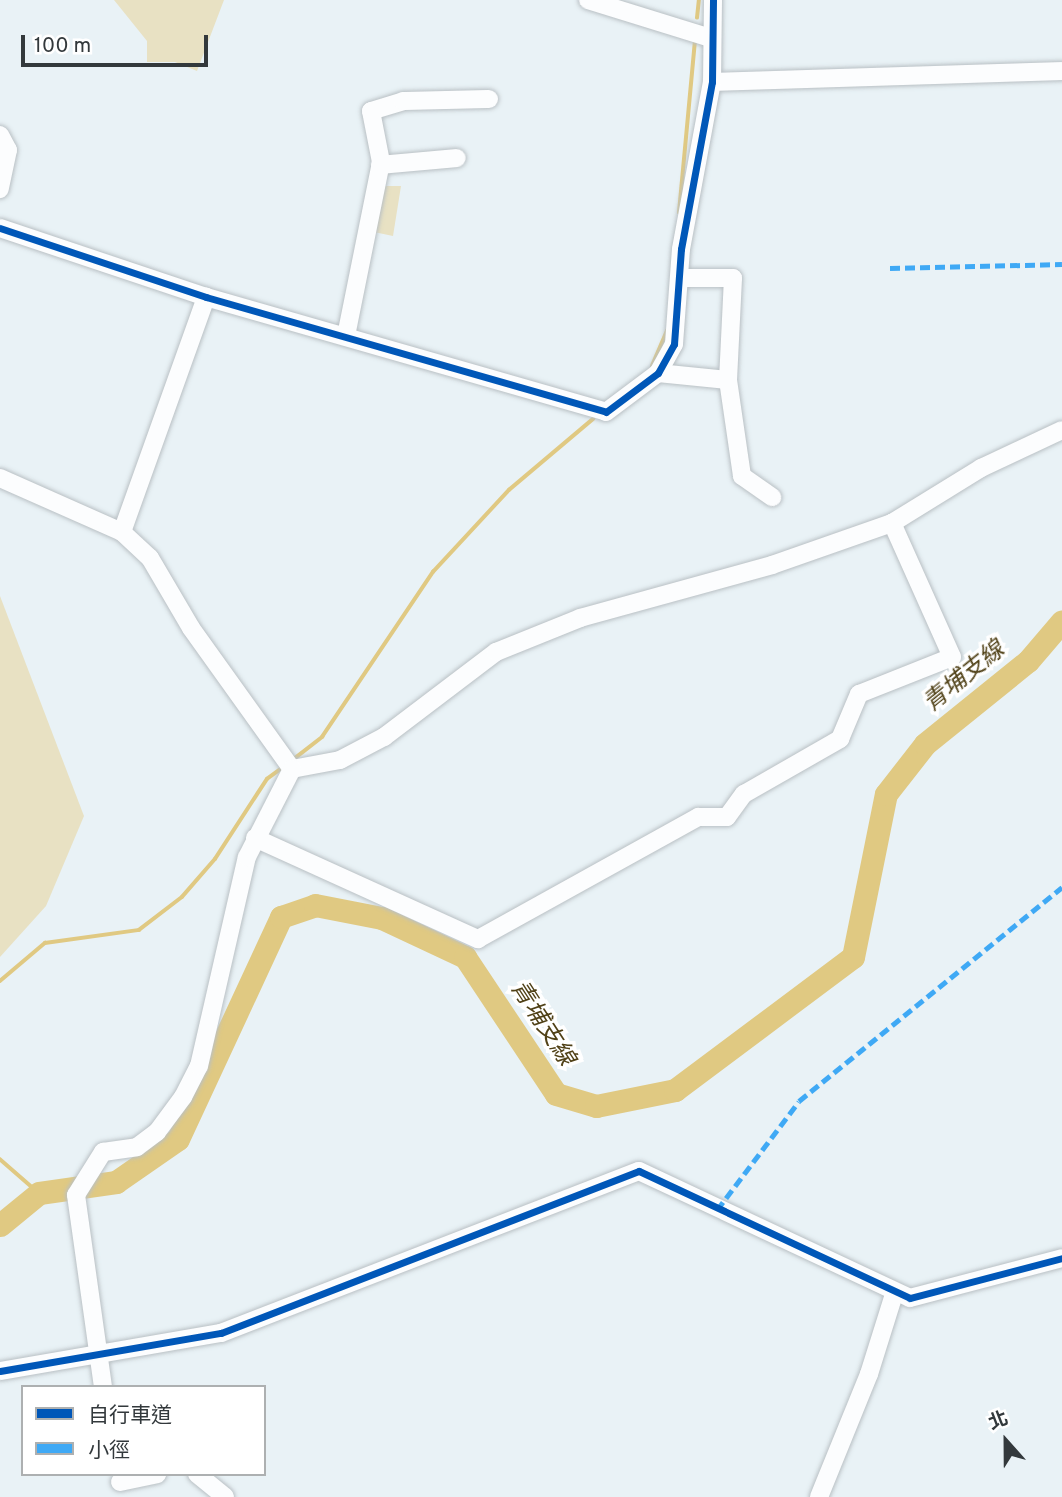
<!DOCTYPE html>
<meta charset="utf-8">
<style>
body{margin:0}
#map{position:relative;width:1062px;height:1497px;overflow:hidden;background:#e9f2f6;font-family:Overpass,"Noto Sans TC",sans-serif}
div>[style]{position:absolute}
.green>*{inset:0;background:#e8e1c3}
.stream>*{height:3.5px;margin:-1.75px;padding:0 1.75px;transform-origin:1.75px;border-radius:1.75px;background:#e0c982}
.river>*{height:23px;margin:-11.5px;padding:0 11.5px;transform-origin:11.5px;border-radius:11.5px;background:#e0c982}
.roads{filter:drop-shadow(0 0 2px #b9c0c4) drop-shadow(0 0 2px #b9c0c4)}
.minor>*{height:18px;margin:-9px;padding:0 9px;transform-origin:9px;border-radius:9px;background:#fcfdfe}
.quiet>*{height:5px;margin-top:-2.5px;transform-origin:0;background:repeating-linear-gradient(90deg,#3fa9f5 0 10px,transparent 0 15px)}
.cycleway>*{height:7px;margin:-3.5px;padding:0 3.5px;transform-origin:3.5px;border-radius:3.5px;background:#0057b8}
span{translate:-50% -50%;white-space:nowrap;text-align:center;line-height:1.15;-webkit-text-stroke:7px #fff;paint-order:stroke}
.water-label{font-size:24px;color:#504117;font-style:italic}
.legend{position:absolute;left:21px;top:1385px;width:245px;height:91px;box-sizing:border-box;background:#fff;border:2px solid #adb0b1;margin:0;padding:9px 12px;list-style:none;font-size:21px;color:#33393c}
.legend li{display:flex;align-items:center;gap:14px;height:35px}
.legend b{width:35px;border:2px solid #adb0b1}
.north{position:absolute;left:971px;top:1406px;width:70px;height:70px;-webkit-text-stroke:5px #fff;paint-order:stroke;rotate:339deg;font-size:19px;font-weight:700;line-height:28px;text-align:center;color:#33393c}
.north::after{content:'';display:block;margin:auto;width:24px;height:32px;background:#33393c;clip-path:polygon(50% 0,100% 100%,50% 72%,0 100%)}
.scale{position:absolute;left:21px;top:35px;width:187px;height:32px;box-sizing:border-box;border:4px solid #33393c;border-top:0;padding-left:9px;font-size:21px;line-height:24px;white-space:nowrap;color:#33393c;-webkit-text-stroke:5px #fff;paint-order:stroke}
</style>
<div id="map">
<div class="green">
<div style="clip-path:polygon(114px 0,224px 0,197px 71px,175px 62px,147px 62px,147px 41px)"></div>
<div style="clip-path:polygon(385px 186px,401px 186px,393px 236px,374px 232px)"></div>
<div style="clip-path:polygon(0 596px,84px 816px,46px 906px,0 957px)"></div>
</div>
<div class="stream">
<div style="left:697px;top:18px;width:18px;rotate:-84deg"></div>
<div style="left:679px;top:213px;width:173px;rotate:-84.7deg"></div>
<div style="left:652px;top:366px;width:38px;rotate:-67deg"></div>
<div style="left:294px;top:759px;width:36px;rotate:-38deg"></div>
<div style="left:322px;top:737px;width:199px;rotate:-56.1deg"></div>
<div style="left:433px;top:572px;width:112px;rotate:-47.2deg"></div>
<div style="left:509px;top:490px;width:110px;rotate:-40.2deg"></div>
<div style="left:0;top:981px;width:59px;rotate:-40.2deg"></div>
<div style="left:45px;top:943px;width:95px;rotate:-7.9deg"></div>
<div style="left:139px;top:930px;width:54px;rotate:-37.5deg"></div>
<div style="left:182px;top:897px;width:50px;rotate:-49deg"></div>
<div style="left:215px;top:859px;width:95px;rotate:-57deg"></div>
<div style="left:267px;top:779px;width:22px;rotate:-36deg"></div>
<div style="left:0;top:1159px;width:52px;rotate:41.1deg"></div>
</div>
<div class="river">
<div style="left:0;top:1225px;width:50px;rotate:-39.4deg"></div>
<div style="left:39px;top:1193px;width:78px;rotate:-8.1deg"></div>
<div style="left:116px;top:1182px;width:75px;rotate:-34.7deg"></div>
<div style="left:178px;top:1139px;width:245px;rotate:-65.1deg"></div>
<div style="left:281px;top:917px;width:36px;rotate:-19deg"></div>
<div style="left:315px;top:905px;width:68px;rotate:11deg"></div>
<div style="left:382px;top:918px;width:92px;rotate:25.2deg"></div>
<div style="left:465px;top:957px;width:164px;rotate:56.4deg"></div>
<div style="left:556px;top:1094px;width:42px;rotate:16.7deg"></div>
<div style="left:596px;top:1106px;width:81px;rotate:-11.4deg"></div>
<div style="left:675px;top:1090px;width:222px;rotate:-36.8deg"></div>
<div style="left:853px;top:957px;width:166px;rotate:-78.6deg"></div>
<div style="left:886px;top:794px;width:63px;rotate:-52deg"></div>
<div style="left:925px;top:744px;width:132px;rotate:-38.9deg"></div>
<div style="left:1028px;top:661px;width:52px;rotate:-49.6deg"></div>
</div>
<div class="roads">
<div class="minor">
<div style="left:588px;top:0;width:129px;rotate:17.2deg"></div>
<div style="left:712px;top:82px;width:350px;rotate:-1.8deg"></div>
<div style="left:0;top:135px;width:17px;rotate:62deg"></div>
<div style="left:8px;top:150px;width:40px;rotate:102deg"></div>
<div style="left:380px;top:165px;width:77px;rotate:-5.2deg"></div>
<div style="left:0;top:228px;width:217px;rotate:18.5deg"></div>
<div style="left:206px;top:297px;width:416px;rotate:16deg"></div>
<div style="left:606px;top:412px;width:65px;rotate:-36.9deg"></div>
<div style="left:658px;top:373px;width:33px;rotate:-61deg"></div>
<div style="left:674px;top:344px;width:95px;rotate:-85.8deg"></div>
<div style="left:681px;top:249px;width:170px;rotate:-79.5deg"></div>
<div style="left:712px;top:82px;width:82px;rotate:-89.3deg"></div>
<div style="left:681px;top:278px;width:52px"></div>
<div style="left:733px;top:278px;width:102px;rotate:92.8deg"></div>
<div style="left:728px;top:380px;width:97px;rotate:81.7deg"></div>
<div style="left:742px;top:476px;width:37px;rotate:35deg"></div>
<div style="left:346px;top:336px;width:177px;rotate:-78.6deg"></div>
<div style="left:381px;top:162px;width:52px;rotate:-101.1deg"></div>
<div style="left:371px;top:111px;width:34px;rotate:-17deg"></div>
<div style="left:403px;top:101px;width:86px;rotate:-1.3deg"></div>
<div style="left:658px;top:373px;width:70px;rotate:5.7deg"></div>
<div style="left:0;top:478px;width:133px;rotate:23.9deg"></div>
<div style="left:122px;top:532px;width:38px;rotate:43deg"></div>
<div style="left:150px;top:558px;width:81px;rotate:59.6deg"></div>
<div style="left:191px;top:628px;width:173px;rotate:54.4deg"></div>
<div style="left:122px;top:532px;width:250px;rotate:-70.3deg"></div>
<div style="left:292px;top:769px;width:49px;rotate:-10.6deg"></div>
<div style="left:340px;top:760px;width:50px;rotate:-27.6deg"></div>
<div style="left:384px;top:737px;width:141px;rotate:-37.2deg"></div>
<div style="left:496px;top:652px;width:91px;rotate:-22deg"></div>
<div style="left:580px;top:618px;width:199px;rotate:-15.4deg"></div>
<div style="left:772px;top:565px;width:127px;rotate:-19.3deg"></div>
<div style="left:892px;top:523px;width:105px;rotate:-31.7deg"></div>
<div style="left:981px;top:468px;width:89px;rotate:-25.1deg"></div>
<div style="left:255px;top:838px;width:245px;rotate:24.4deg"></div>
<div style="left:478px;top:939px;width:252px;rotate:-29deg"></div>
<div style="left:698px;top:817px;width:29px"></div>
<div style="left:727px;top:817px;width:29px;rotate:-54deg"></div>
<div style="left:744px;top:794px;width:111px;rotate:-29.8deg"></div>
<div style="left:840px;top:739px;width:49px;rotate:-67.1deg"></div>
<div style="left:859px;top:694px;width:100px;rotate:-21.7deg"></div>
<div style="left:952px;top:657px;width:147px;rotate:-114.1deg"></div>
<div style="left:0;top:1371px;width:224px;rotate:-9.8deg"></div>
<div style="left:221px;top:1333px;width:448px;rotate:-21.2deg"></div>
<div style="left:639px;top:1171px;width:299px;rotate:25.1deg"></div>
<div style="left:910px;top:1298px;width:157px;rotate:-14.7deg"></div>
<div style="left:103px;top:1387px;width:194px;rotate:-98deg"></div>
<div style="left:76px;top:1195px;width:51px;rotate:-57.9deg"></div>
<div style="left:103px;top:1152px;width:34px;rotate:-8deg"></div>
<div style="left:137px;top:1147px;width:25px;rotate:-37deg"></div>
<div style="left:157px;top:1132px;width:44px;rotate:-53.4deg"></div>
<div style="left:183px;top:1097px;width:35px;rotate:-63deg"></div>
<div style="left:199px;top:1066px;width:214px;rotate:-77.1deg"></div>
<div style="left:247px;top:857px;width:99px;rotate:-62.9deg"></div>
<div style="left:197px;top:1474px;width:36px;rotate:39deg"></div>
<div style="left:120px;top:1482px;width:38px;rotate:-12deg"></div>
<div style="left:819px;top:1497px;width:133px;rotate:-67.9deg"></div>
<div style="left:869px;top:1374px;width:84px;rotate:-72.6deg"></div>
</div>
</div>
<div class="quiet">
<div style="left:890px;top:268px;width:172px;rotate:-1.3deg"></div>
<div style="left:717px;top:1210px;width:136px;rotate:-53deg"></div>
<div style="left:799px;top:1101px;width:339px;rotate:-39.1deg"></div>
</div>
<div class="cycleway">
<div style="left:0;top:228px;width:217px;rotate:18.5deg"></div>
<div style="left:206px;top:297px;width:416px;rotate:16deg"></div>
<div style="left:606px;top:412px;width:65px;rotate:-36.9deg"></div>
<div style="left:658px;top:373px;width:33px;rotate:-61deg"></div>
<div style="left:674px;top:344px;width:95px;rotate:-85.8deg"></div>
<div style="left:681px;top:249px;width:170px;rotate:-79.5deg"></div>
<div style="left:712px;top:82px;width:82px;rotate:-89.3deg"></div>
<div style="left:0;top:1371px;width:224px;rotate:-9.8deg"></div>
<div style="left:221px;top:1333px;width:448px;rotate:-21.2deg"></div>
<div style="left:639px;top:1171px;width:299px;rotate:25.1deg"></div>
<div style="left:910px;top:1298px;width:157px;rotate:-14.7deg"></div>
</div>
<div class="water-label">
<span style="left:965px;top:678px;rotate:-39deg">青埔支線</span>
<span style="left:541px;top:1024px;rotate:57deg">青埔支線</span>
</div>
<ul class="legend">
<li><b style="height:9px;background:#0057b8"></b>自行車道</li>
<li><b style="height:9px;background:#3fa9f5"></b>小徑</li>
</ul>
<div class="north">北</div>
<div class="scale">100 m</div>
</div>
